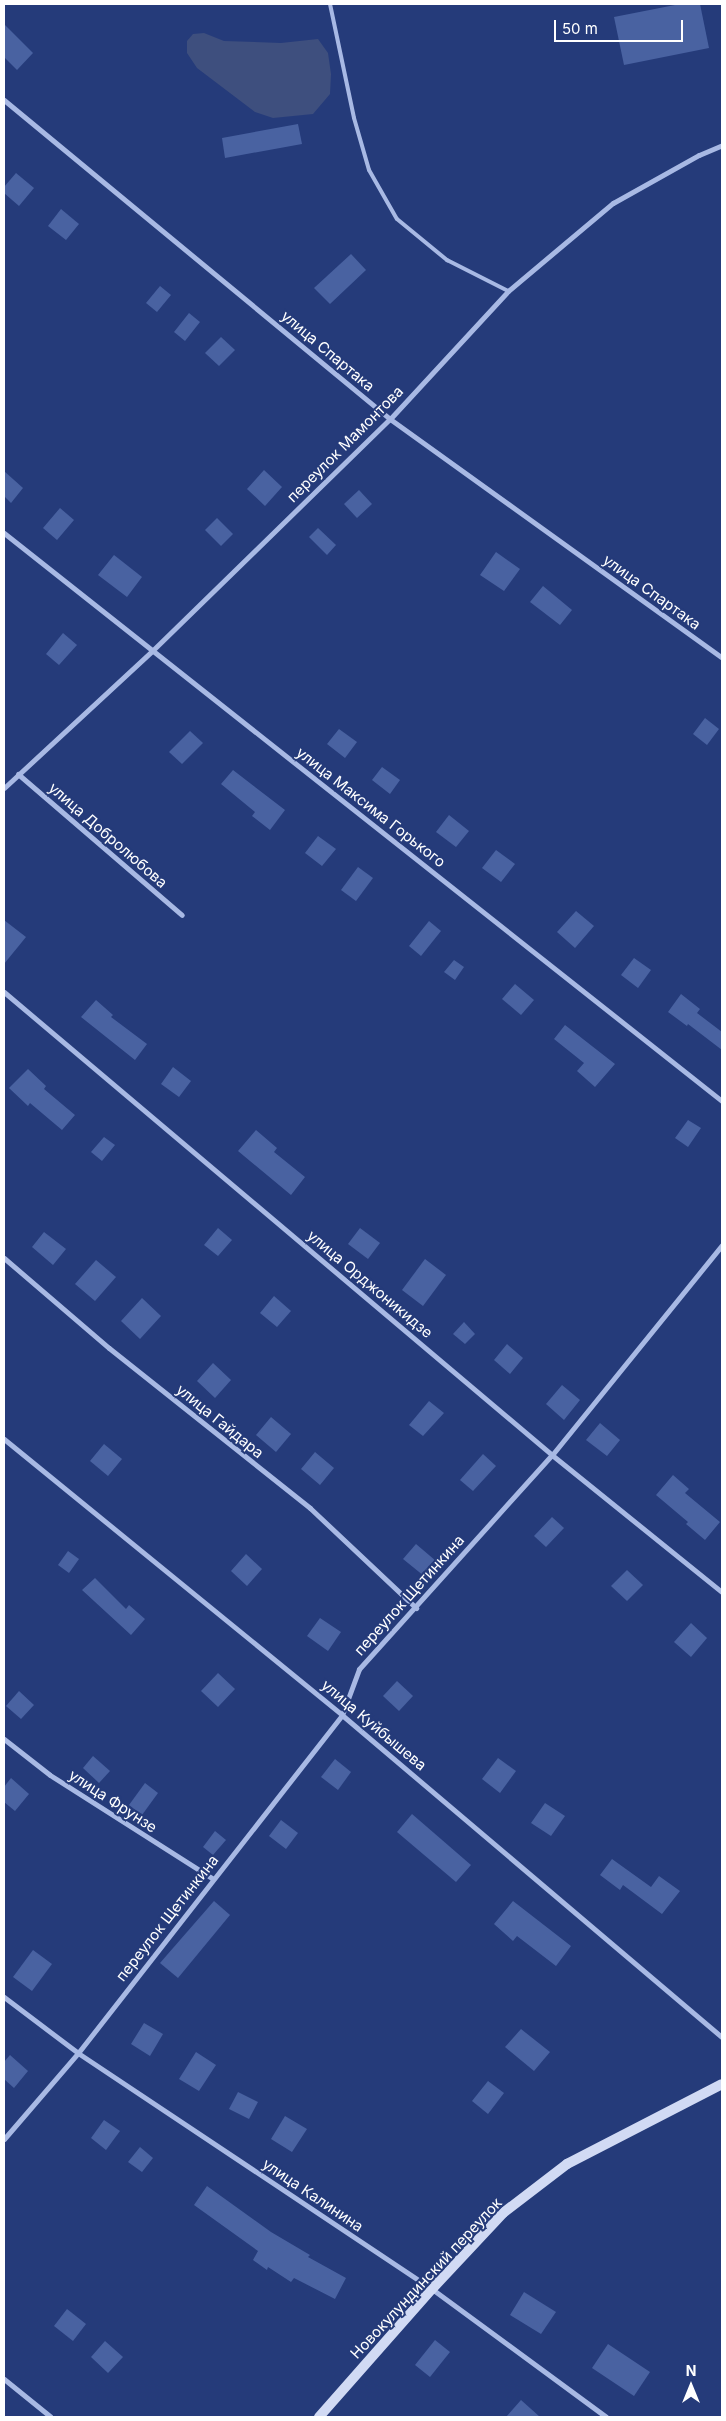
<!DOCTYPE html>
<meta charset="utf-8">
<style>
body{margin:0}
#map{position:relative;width:726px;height:2421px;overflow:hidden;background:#253b7a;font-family:Inter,sans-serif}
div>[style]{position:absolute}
.water>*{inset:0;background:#3e4f7e}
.building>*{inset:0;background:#4962a1}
.lane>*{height:4px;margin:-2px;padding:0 2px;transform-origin:2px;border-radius:2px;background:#a8b9e4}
.street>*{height:5px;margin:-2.5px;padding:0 2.5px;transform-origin:2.5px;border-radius:2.5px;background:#a8b9e4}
.secondary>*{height:10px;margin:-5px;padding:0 5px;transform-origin:5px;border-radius:5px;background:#d1daf4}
span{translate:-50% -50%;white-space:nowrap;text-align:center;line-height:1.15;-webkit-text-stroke:4px #253b7a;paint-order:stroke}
.street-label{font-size:15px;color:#fff}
.frame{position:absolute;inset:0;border:5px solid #fff;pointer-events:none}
.north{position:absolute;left:666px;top:2361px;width:50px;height:50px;-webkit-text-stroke:4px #253b7a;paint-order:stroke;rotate:0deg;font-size:14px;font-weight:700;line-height:20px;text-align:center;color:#fff}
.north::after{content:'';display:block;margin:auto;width:18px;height:22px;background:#fff;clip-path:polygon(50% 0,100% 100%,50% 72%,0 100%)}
.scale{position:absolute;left:554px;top:20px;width:129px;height:22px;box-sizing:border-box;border:2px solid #fff;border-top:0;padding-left:6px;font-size:15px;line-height:18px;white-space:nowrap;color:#fff;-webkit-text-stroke:4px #253b7a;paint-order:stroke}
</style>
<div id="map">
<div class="water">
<div style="clip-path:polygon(204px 33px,224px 41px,281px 43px,318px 39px,328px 53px,331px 74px,330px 94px,313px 114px,273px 118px,255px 112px,197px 68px,187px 53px,187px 41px,193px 34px)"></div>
</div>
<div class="building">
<div style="clip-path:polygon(680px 4px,700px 4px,709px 48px,624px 65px,614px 17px)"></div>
<div style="clip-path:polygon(4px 24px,33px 53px,17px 70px,4px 57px)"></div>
<div style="clip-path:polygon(298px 124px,302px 144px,225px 158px,222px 138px)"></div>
<div style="clip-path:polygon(16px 173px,34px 188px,19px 206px,4px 193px,4px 187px)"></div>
<div style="clip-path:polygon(61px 209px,79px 224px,66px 240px,48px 226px)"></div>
<div style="clip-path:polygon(351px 254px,366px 270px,330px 304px,314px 288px)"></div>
<div style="clip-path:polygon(160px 286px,171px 295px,157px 312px,146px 303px)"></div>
<div style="clip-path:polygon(189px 313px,200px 322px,185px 341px,174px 332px)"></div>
<div style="clip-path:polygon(221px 337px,235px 350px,219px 366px,205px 353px)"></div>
<div style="clip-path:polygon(264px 470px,282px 487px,265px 506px,247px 489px)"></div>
<div style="clip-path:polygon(4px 471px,23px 488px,11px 503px,4px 496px)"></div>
<div style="clip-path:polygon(359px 490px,372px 504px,357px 518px,344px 504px)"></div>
<div style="clip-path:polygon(60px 508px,74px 520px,57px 540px,43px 528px)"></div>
<div style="clip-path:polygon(217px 518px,233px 534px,221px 546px,205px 530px)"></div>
<div style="clip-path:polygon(318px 528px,336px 545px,327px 555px,309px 537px)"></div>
<div style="clip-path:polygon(496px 552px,520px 569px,504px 591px,480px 575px)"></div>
<div style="clip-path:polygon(114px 555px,142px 577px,127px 597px,98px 575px)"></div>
<div style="clip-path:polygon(543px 586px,572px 610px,560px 625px,530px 602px)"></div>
<div style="clip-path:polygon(63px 633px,77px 645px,59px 665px,46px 654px)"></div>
<div style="clip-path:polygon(705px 718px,719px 729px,707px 745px,693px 734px)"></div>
<div style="clip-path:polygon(339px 729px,357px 742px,345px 758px,327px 744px)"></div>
<div style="clip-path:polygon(190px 731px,203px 743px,182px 764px,169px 752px)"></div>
<div style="clip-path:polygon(382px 767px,400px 780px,390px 794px,372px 780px)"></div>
<div style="clip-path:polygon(233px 770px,285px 810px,270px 830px,252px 816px,255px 812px,221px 784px)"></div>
<div style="clip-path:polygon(449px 815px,469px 831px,456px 847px,436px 832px)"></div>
<div style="clip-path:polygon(318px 836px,336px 849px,322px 866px,305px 853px)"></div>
<div style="clip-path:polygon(496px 850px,515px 864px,501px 882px,482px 868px)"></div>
<div style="clip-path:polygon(358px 867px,373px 878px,356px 901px,341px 890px)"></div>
<div style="clip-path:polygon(576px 911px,594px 926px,575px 948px,557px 932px)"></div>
<div style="clip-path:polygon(4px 920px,26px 937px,4px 964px)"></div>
<div style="clip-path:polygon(429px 921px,441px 931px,421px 956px,409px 946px)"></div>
<div style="clip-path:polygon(634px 958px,651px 970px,638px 988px,621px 975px)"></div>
<div style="clip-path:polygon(454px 960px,464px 967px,455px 980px,444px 972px)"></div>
<div style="clip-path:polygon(515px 984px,534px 1000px,521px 1015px,502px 999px)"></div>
<div style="clip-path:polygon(681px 994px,700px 1009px,697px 1013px,722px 1032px,722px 1050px,688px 1024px,687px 1026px,668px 1012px)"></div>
<div style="clip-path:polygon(96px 1000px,113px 1015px,111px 1017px,147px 1044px,135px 1060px,81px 1017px)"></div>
<div style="clip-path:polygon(565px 1025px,615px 1064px,595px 1087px,577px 1071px,584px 1063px,554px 1039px)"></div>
<div style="clip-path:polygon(173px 1067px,191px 1081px,179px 1097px,161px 1084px)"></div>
<div style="clip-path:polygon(28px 1069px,46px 1086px,44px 1089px,75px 1115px,62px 1130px,30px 1103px,28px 1106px,9px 1088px)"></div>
<div style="clip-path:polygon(688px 1120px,701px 1128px,688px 1147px,675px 1138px)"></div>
<div style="clip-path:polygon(256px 1130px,277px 1148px,274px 1152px,305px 1177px,291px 1195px,238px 1151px)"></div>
<div style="clip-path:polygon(104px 1137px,115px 1145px,102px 1161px,91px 1152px)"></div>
<div style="clip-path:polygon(218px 1228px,232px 1240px,218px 1256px,204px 1245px)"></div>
<div style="clip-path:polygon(360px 1228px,380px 1243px,368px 1259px,348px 1244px)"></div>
<div style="clip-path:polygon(44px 1232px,66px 1249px,53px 1265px,32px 1247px)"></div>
<div style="clip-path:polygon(425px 1259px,446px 1275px,423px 1306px,402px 1290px)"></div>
<div style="clip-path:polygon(96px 1260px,116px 1277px,95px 1301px,75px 1284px)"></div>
<div style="clip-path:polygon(274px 1296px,291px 1311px,277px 1327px,260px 1313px)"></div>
<div style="clip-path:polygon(142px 1298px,161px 1316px,140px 1339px,121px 1321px)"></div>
<div style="clip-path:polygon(464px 1322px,475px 1334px,465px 1344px,453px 1334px)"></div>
<div style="clip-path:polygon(507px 1344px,523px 1358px,510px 1374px,494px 1360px)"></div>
<div style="clip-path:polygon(213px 1363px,231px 1380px,215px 1398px,197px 1381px)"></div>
<div style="clip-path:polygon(562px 1385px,580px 1400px,564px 1420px,546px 1404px)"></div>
<div style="clip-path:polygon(429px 1401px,444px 1413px,423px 1436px,409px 1425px)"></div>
<div style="clip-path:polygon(271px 1417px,291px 1434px,276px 1452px,256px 1435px)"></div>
<div style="clip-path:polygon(600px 1423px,620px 1440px,607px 1456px,586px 1440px)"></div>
<div style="clip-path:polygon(104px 1444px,122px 1459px,108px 1476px,90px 1461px)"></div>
<div style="clip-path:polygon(315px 1452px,334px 1468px,320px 1485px,301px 1469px)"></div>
<div style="clip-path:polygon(483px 1454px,496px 1466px,473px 1491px,460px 1480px)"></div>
<div style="clip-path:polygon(673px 1475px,689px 1489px,685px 1493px,720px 1522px,705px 1540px,686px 1524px,688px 1522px,656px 1495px)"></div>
<div style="clip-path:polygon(552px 1517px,564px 1528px,546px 1547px,534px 1536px)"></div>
<div style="clip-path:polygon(416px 1544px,436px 1561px,424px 1576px,403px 1559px)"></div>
<div style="clip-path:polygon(68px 1551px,79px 1559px,69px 1573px,58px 1565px)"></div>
<div style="clip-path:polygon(246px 1554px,262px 1569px,247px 1586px,231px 1571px)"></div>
<div style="clip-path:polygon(627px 1570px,643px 1585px,627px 1601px,611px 1586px)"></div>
<div style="clip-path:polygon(95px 1578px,126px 1609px,129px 1605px,145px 1619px,131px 1635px,82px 1590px)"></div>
<div style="clip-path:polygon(320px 1618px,341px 1632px,328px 1651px,307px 1636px)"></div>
<div style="clip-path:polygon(691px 1623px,707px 1638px,691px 1657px,674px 1642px)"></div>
<div style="clip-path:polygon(218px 1673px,235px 1689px,218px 1707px,201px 1691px)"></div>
<div style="clip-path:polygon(397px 1681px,413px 1696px,399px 1711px,383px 1696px)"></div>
<div style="clip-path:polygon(19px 1691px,34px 1705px,21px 1719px,6px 1706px)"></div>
<div style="clip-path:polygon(93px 1756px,110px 1771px,99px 1783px,83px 1768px)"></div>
<div style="clip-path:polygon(498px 1758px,516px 1771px,500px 1793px,482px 1779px)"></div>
<div style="clip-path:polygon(335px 1759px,351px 1772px,338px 1790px,321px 1777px)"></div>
<div style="clip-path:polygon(11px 1778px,29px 1794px,15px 1811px,4px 1802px,4px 1787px)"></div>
<div style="clip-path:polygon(145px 1783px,158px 1793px,142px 1815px,129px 1805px)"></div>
<div style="clip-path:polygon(545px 1803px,565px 1816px,551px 1836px,531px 1823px)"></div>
<div style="clip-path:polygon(412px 1814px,471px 1865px,456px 1882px,397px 1832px)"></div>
<div style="clip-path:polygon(281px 1820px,298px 1833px,286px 1849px,269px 1836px)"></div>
<div style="clip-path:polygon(215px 1831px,226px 1840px,213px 1855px,203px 1847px)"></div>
<div style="clip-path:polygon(612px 1859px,651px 1887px,659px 1876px,680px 1891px,662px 1914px,623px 1885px,620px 1890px,600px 1875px)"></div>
<div style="clip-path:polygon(214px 1901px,230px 1915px,178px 1978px,160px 1963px)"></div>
<div style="clip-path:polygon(513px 1901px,571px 1946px,556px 1966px,517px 1936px,513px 1941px,494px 1924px)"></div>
<div style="clip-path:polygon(33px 1950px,52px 1964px,32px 1991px,13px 1977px)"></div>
<div style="clip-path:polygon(144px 2023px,163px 2034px,150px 2056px,131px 2044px)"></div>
<div style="clip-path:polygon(521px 2029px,550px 2052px,534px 2071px,505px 2047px)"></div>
<div style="clip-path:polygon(196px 2052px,216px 2065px,199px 2091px,179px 2079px)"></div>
<div style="clip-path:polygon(10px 2055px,28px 2071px,14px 2088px,4px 2079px,4px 2062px)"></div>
<div style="clip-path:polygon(488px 2081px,504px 2093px,488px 2114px,472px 2101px)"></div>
<div style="clip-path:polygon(238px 2092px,258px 2102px,249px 2119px,229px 2109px)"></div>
<div style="clip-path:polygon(285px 2116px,307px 2129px,292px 2152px,271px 2139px)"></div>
<div style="clip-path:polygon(104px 2120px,120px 2131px,106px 2150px,91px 2138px)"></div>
<div style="clip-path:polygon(140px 2147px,153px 2158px,142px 2172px,128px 2162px)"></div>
<div style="clip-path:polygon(207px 2186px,271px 2232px,310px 2255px,308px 2257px,346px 2278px,335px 2299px,294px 2278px,291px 2282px,268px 2267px,267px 2270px,253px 2260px,258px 2251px,194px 2205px)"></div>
<div style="clip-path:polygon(524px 2292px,556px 2312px,541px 2334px,510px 2315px)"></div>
<div style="clip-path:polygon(67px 2309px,86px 2324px,73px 2341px,54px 2326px)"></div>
<div style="clip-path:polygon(435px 2340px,450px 2352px,430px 2377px,415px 2365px)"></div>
<div style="clip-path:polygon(105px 2341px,123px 2357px,108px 2373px,91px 2357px)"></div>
<div style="clip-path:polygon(608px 2344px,650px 2372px,634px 2396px,592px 2368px)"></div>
<div style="clip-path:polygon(521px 2400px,540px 2417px,506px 2417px)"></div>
</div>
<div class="lane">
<div style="left:330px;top:4px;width:116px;rotate:78.1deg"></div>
<div style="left:354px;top:118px;width:54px;rotate:73.9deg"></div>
<div style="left:369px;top:170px;width:56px;rotate:60.3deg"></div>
<div style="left:397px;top:219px;width:65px;rotate:39.4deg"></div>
<div style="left:447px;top:260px;width:68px;rotate:26.9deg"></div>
</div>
<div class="street">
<div style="left:4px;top:100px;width:501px;rotate:39.57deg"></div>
<div style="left:390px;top:419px;width:409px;rotate:35.7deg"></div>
<div style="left:4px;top:533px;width:916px;rotate:38.35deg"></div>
<div style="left:18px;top:774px;width:216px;rotate:40.7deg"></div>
<div style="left:4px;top:788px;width:203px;rotate:-42.8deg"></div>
<div style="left:153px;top:650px;width:331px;rotate:-44.3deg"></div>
<div style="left:390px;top:419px;width:174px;rotate:-47.3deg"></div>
<div style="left:508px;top:291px;width:137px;rotate:-40deg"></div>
<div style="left:613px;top:203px;width:98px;rotate:-29.2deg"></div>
<div style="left:699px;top:155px;width:25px;rotate:-23deg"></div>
<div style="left:4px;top:992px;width:717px;rotate:40.19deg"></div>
<div style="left:552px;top:1455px;width:218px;rotate:38.9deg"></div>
<div style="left:4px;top:1258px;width:138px;rotate:40.6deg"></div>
<div style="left:109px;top:1348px;width:257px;rotate:38.5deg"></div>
<div style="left:310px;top:1508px;width:146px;rotate:43.3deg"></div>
<div style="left:4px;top:1439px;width:436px;rotate:39.2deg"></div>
<div style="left:342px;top:1715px;width:498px;rotate:40.3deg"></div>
<div style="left:4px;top:1739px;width:58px;rotate:38deg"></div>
<div style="left:50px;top:1775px;width:193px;rotate:32.5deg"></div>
<div style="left:4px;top:1997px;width:93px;rotate:37.1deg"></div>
<div style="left:78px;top:2053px;width:425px;rotate:33.7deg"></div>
<div style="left:432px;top:2289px;width:216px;rotate:36.3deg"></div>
<div style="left:4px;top:2139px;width:113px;rotate:-49.3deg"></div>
<div style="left:78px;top:2053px;width:429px;rotate:-52deg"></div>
<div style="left:342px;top:1715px;width:49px;rotate:-69.7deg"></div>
<div style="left:359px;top:1669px;width:288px;rotate:-48deg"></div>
<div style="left:552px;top:1455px;width:270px;rotate:-51deg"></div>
<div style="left:4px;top:2379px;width:60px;rotate:39deg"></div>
</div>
<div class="secondary">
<div style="left:319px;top:2417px;width:171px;rotate:-48.6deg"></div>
<div style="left:432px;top:2289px;width:104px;rotate:-46.9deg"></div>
<div style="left:503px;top:2213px;width:81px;rotate:-37.4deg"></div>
<div style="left:567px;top:2164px;width:174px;rotate:-27.3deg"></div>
</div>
<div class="street-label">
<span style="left:328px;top:351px;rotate:40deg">улица Спартака</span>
<span style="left:345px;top:444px;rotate:-45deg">переулок Мамонтова</span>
<span style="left:652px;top:592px;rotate:36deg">улица Спартака</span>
<span style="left:371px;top:807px;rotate:38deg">улица Максима Горького</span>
<span style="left:108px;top:835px;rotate:41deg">улица Добролюбова</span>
<span style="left:370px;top:1284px;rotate:40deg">улица Орджоникидзе</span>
<span style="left:220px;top:1421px;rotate:39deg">улица Гайдара</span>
<span style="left:409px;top:1595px;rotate:-48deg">переулок Щетинкина</span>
<span style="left:374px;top:1725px;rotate:40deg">улица Куйбышева</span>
<span style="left:113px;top:1801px;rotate:33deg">улица Фрунзе</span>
<span style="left:167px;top:1918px;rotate:-52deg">переулок Щетинкина</span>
<span style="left:313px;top:2195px;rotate:34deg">улица Калинина</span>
<span style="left:426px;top:2278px;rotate:-47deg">Новокулундинский переулок</span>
</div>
<div class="frame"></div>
<div class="north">N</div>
<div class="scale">50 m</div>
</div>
